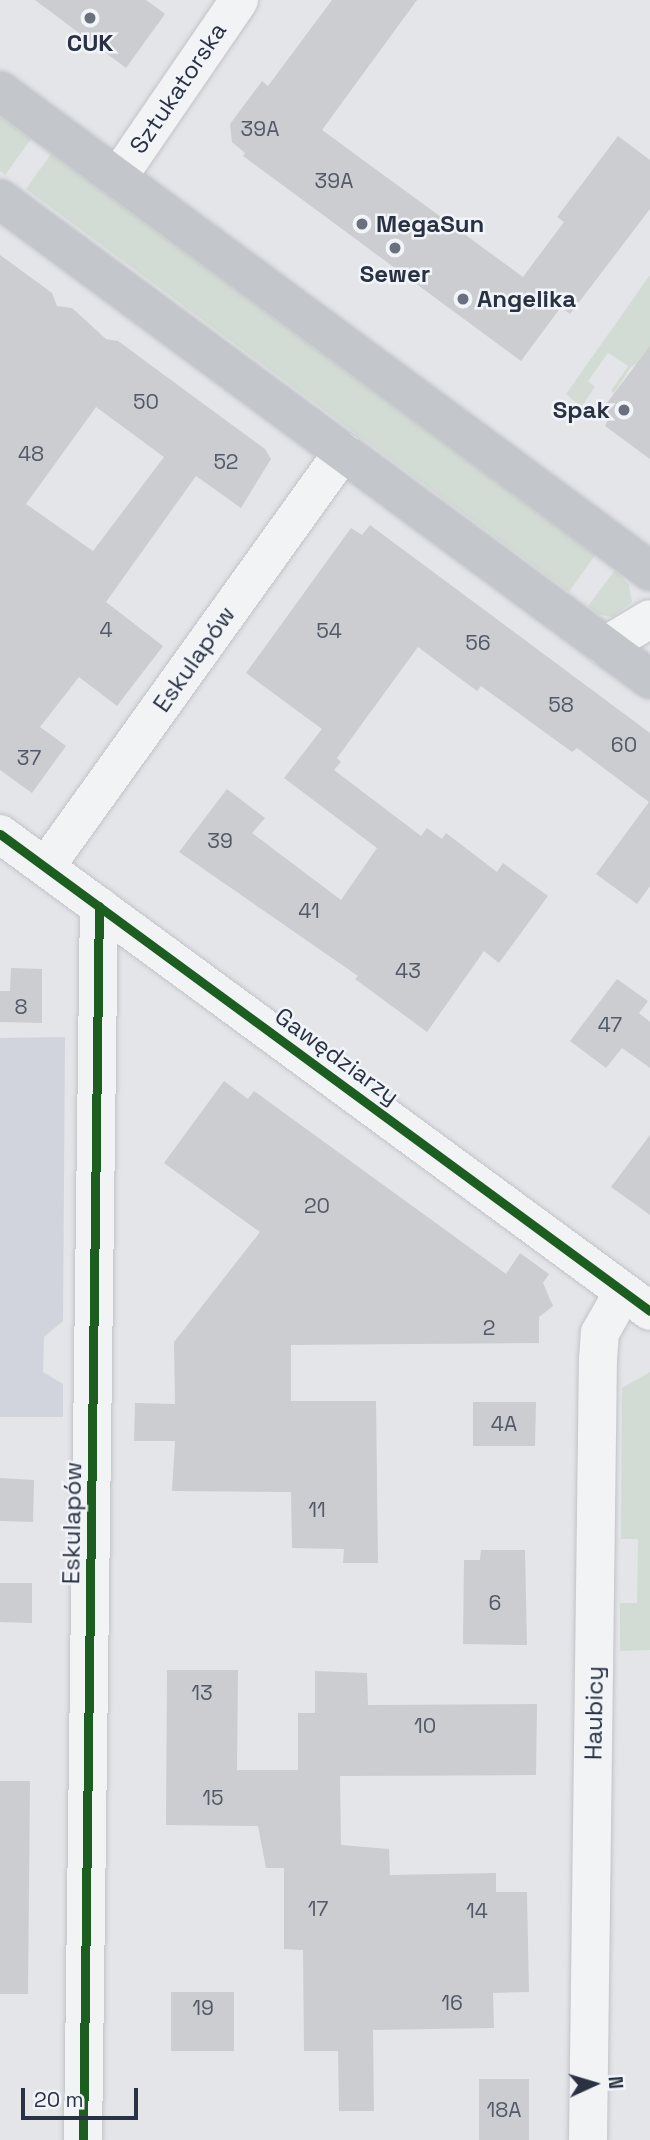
<!DOCTYPE html>
<meta charset="utf-8">
<style>
body{margin:0}
#map{position:relative;width:650px;height:2140px;overflow:hidden;background:#e3e5e9;font-family:"Space Grotesk",sans-serif}
div>[style]{position:absolute}
.built>*{inset:0;background:#d1d4dc}
.green>*{inset:0;background:#d3dcd4}
.building>*{inset:0;background:#cbcdd1}
.roads{filter:drop-shadow(0 0 2px #c1c3c7) drop-shadow(0 0 2px #c1c3c7)}
.street>*{height:38px;margin:-19px;padding:0 19px;transform-origin:19px;border-radius:19px;background:#f2f3f5}
.secondary>*{height:38px;margin:-19px;padding:0 19px;transform-origin:19px;border-radius:19px;background:#c3c6ca}
.cycleway>*{height:9px;margin:-4.5px;padding:0 4.5px;transform-origin:4.5px;border-radius:4.5px;background:#1b5e20}
.dots>*{width:19px;height:19px;translate:-50% -50%;box-sizing:border-box;border:4px solid #f1f4f8;border-radius:50%}
span{translate:-50% -50%;white-space:nowrap;text-align:center;line-height:1.15;-webkit-text-stroke:5px #f1f4f8;paint-order:stroke}
.number-label{font-size:21px;color:#525967}
.number-label span{-webkit-text-stroke-width:0}
.poi-label{font-size:24px;color:#293143;font-weight:700}
.left{translate:0 -50%;text-align:left}
.right{translate:-100% -50%;text-align:right}
.street-label{font-size:24px;color:#293143}
.north{position:absolute;left:559px;top:2049px;width:70px;height:70px;-webkit-text-stroke:5px #f1f4f8;paint-order:stroke;rotate:86deg;font-size:19px;font-weight:700;line-height:28px;text-align:center;color:#293143}
.north::after{content:'';display:block;margin:auto;width:24px;height:32px;background:#293143;clip-path:polygon(50% 0,100% 100%,50% 72%,0 100%)}
.scale{position:absolute;left:21px;top:2088px;width:117px;height:32px;box-sizing:border-box;border:4px solid #293143;border-top:0;padding-left:9px;font-size:21px;line-height:24px;white-space:nowrap;color:#293143;-webkit-text-stroke:5px #f1f4f8;paint-order:stroke}
</style>
<div id="map">
<div class="built">
<div style="clip-path:polygon(65px 1037px,63px 1321px,44px 1337px,43px 1372px,63px 1384px,63px 1417px,0 1417px,0 1038px)"></div>
</div>
<div class="green">
<div style="clip-path:polygon(0 117px,31px 139px,5px 175px,0 171px)"></div>
<div style="clip-path:polygon(51px 154px,595px 555px,569px 592px,26px 189px)"></div>
<div style="clip-path:polygon(650px 275px,650px 355px,631px 367px,614px 393px,611px 391px,628px 366px,608px 353px,588px 381px,595px 387px,581px 407px,566px 394px)"></div>
<div style="clip-path:polygon(615px 570px,629px 585px,632px 602px,612px 617px,600px 615px,588px 606px)"></div>
<div style="clip-path:polygon(650px 1372px,650px 1650px,620px 1651px,620px 1603px,637px 1603px,638px 1539px,621px 1539px,622px 1388px)"></div>
</div>
<div class="building">
<div style="clip-path:polygon(35px 0,146px 0,165px 14px,126px 68px)"></div>
<div style="clip-path:polygon(332px 0,417px 0,322px 130px,523px 277px,564px 222px,557px 217px,618px 136px,650px 160px,650px 209px,570px 314px,561px 307px,521px 361px,243px 156px,245px 153px,232px 142px,230px 124px,262px 81px,268px 86px)"></div>
<div style="clip-path:polygon(evenodd,0 255px,52px 293px,57px 306px,72px 308px,106px 339px,118px 341px,265px 449px,271px 459px,241px 508px,196px 476px,106px 602px,163px 646px,117px 706px,79px 677px,40px 727px,66px 746px,32px 793px,0 770px,0 255px,96px 407px,164px 457px,93px 551px,26px 504px,96px 407px)"></div>
<div style="clip-path:polygon(650px 346px,650px 459px,605px 426px,609px 418px,600px 412px)"></div>
<div style="clip-path:polygon(370px 525px,650px 733px,650px 886px,637px 904px,596px 874px,649px 802px,577px 748px,572px 752px,481px 686px,477px 691px,418px 647px,337px 758px,341px 762px,334px 770px,421px 836px,427px 828px,442px 839px,446px 833px,497px 872px,503px 863px,548px 896px,499px 963px,484px 951px,427px 1032px,355px 979px,358px 976px,179px 852px,227px 789px,265px 818px,252px 833px,341px 900px,377px 848px,284px 778px,322px 729px,246px 673px,351px 528px,362px 535px)"></div>
<div style="clip-path:polygon(11px 968px,42px 969px,42px 1023px,0 1022px,0 991px,10px 991px)"></div>
<div style="clip-path:polygon(617px 979px,648px 1001px,639px 1013px,650px 1022px,650px 1068px,622px 1048px,606px 1068px,570px 1041px)"></div>
<div style="clip-path:polygon(224px 1081px,248px 1099px,254px 1091px,506px 1274px,520px 1253px,549px 1274px,543px 1283px,553px 1306px,539px 1317px,539px 1343px,291px 1345px,291px 1401px,376px 1401px,378px 1563px,343px 1563px,344px 1549px,292px 1548px,291px 1492px,172px 1491px,175px 1441px,134px 1441px,135px 1403px,175px 1404px,174px 1342px,260px 1232px,164px 1163px)"></div>
<div style="clip-path:polygon(650px 1135px,650px 1215px,611px 1187px)"></div>
<div style="clip-path:polygon(473px 1402px,536px 1402px,535px 1446px,473px 1446px)"></div>
<div style="clip-path:polygon(0 1478px,34px 1480px,33px 1522px,0 1521px)"></div>
<div style="clip-path:polygon(481px 1550px,525px 1550px,527px 1645px,463px 1644px,464px 1560px,480px 1560px)"></div>
<div style="clip-path:polygon(0 1583px,32px 1583px,32px 1623px,0 1622px)"></div>
<div style="clip-path:polygon(167px 1670px,238px 1670px,237px 1770px,298px 1770px,298px 1713px,315px 1713px,315px 1671px,367px 1673px,368px 1705px,537px 1704px,536px 1775px,340px 1776px,341px 1845px,389px 1849px,390px 1875px,496px 1873px,496px 1892px,527px 1892px,529px 1992px,493px 1993px,494px 2028px,373px 2030px,374px 2111px,339px 2111px,338px 2051px,304px 2051px,303px 1950px,284px 1949px,284px 1868px,266px 1868px,258px 1826px,166px 1825px)"></div>
<div style="clip-path:polygon(0 1781px,30px 1781px,28px 1994px,0 1994px)"></div>
<div style="clip-path:polygon(171px 1992px,234px 1992px,234px 2051px,171px 2051px)"></div>
<div style="clip-path:polygon(479px 2079px,529px 2079px,529px 2140px,479px 2140px)"></div>
</div>
<div class="roads">
<div class="street">
<div style="left:118px;top:177px;width:214px;rotate:-55.6deg"></div>
<div style="left:605px;top:646px;width:52px;rotate:-31deg"></div>
<div style="left:0;top:834px;width:806px;rotate:36.27deg"></div>
<div style="left:46px;top:866px;width:510px;rotate:-54.34deg"></div>
<div style="left:83px;top:2140px;width:1234px;rotate:-89.26deg"></div>
<div style="left:588px;top:2140px;width:780px;rotate:-89.27deg"></div>
<div style="left:598px;top:1360px;width:27px;rotate:-86deg"></div>
<div style="left:600px;top:1333px;width:47px;rotate:-60.7deg"></div>
</div>
<div class="secondary">
<div style="left:0;top:91px;width:808px;rotate:36.44deg"></div>
<div style="left:0;top:199px;width:808px;rotate:36.44deg"></div>
</div>
</div>
<div class="cycleway">
<div style="left:0;top:834px;width:806px;rotate:36.27deg"></div>
<div style="left:83px;top:2140px;width:1234px;rotate:-89.26deg"></div>
</div>
<div class="dots">
<div style="left:90px;top:18px;background:#6a707d"></div>
<div style="left:362px;top:224px;background:#6a707d"></div>
<div style="left:395px;top:248px;background:#6a707d"></div>
<div style="left:463px;top:299px;background:#6a707d"></div>
<div style="left:624px;top:410px;background:#6a707d"></div>
</div>
<div class="number-label">
<span style="left:260px;top:129px">39A</span>
<span style="left:334px;top:181px">39A</span>
<span style="left:146px;top:402px">50</span>
<span style="left:31px;top:454px">48</span>
<span style="left:226px;top:462px">52</span>
<span style="left:106px;top:630px">4</span>
<span style="left:329px;top:631px">54</span>
<span style="left:478px;top:643px">56</span>
<span style="left:561px;top:705px">58</span>
<span style="left:624px;top:745px">60</span>
<span style="left:29px;top:758px">37</span>
<span style="left:220px;top:841px">39</span>
<span style="left:309px;top:911px">41</span>
<span style="left:408px;top:971px">43</span>
<span style="left:21px;top:1007px">8</span>
<span style="left:610px;top:1025px">47</span>
<span style="left:317px;top:1206px">20</span>
<span style="left:489px;top:1328px">2</span>
<span style="left:504px;top:1424px">4A</span>
<span style="left:317px;top:1510px">11</span>
<span style="left:495px;top:1603px">6</span>
<span style="left:202px;top:1693px">13</span>
<span style="left:425px;top:1726px">10</span>
<span style="left:213px;top:1798px">15</span>
<span style="left:318px;top:1909px">17</span>
<span style="left:477px;top:1911px">14</span>
<span style="left:452px;top:2003px">16</span>
<span style="left:203px;top:2008px">19</span>
<span style="left:504px;top:2110px">18A</span>
</div>
<div class="poi-label">
<span style="left:90px;top:43px">CUK</span>
<span class="left" style="left:376px;top:224px">MegaSun</span>
<span style="left:395px;top:274px">Sewer</span>
<span class="left" style="left:477px;top:299px">Angelika</span>
<span class="right" style="left:610px;top:410px">Spak</span>
</div>
<div class="street-label">
<span style="left:178px;top:88px;rotate:-56deg">Sztukatorska</span>
<span style="left:194px;top:659px;rotate:-55deg">Eskulapów</span>
<span style="left:337px;top:1056px;rotate:36deg">Gawędziarzy</span>
<span style="left:72px;top:1523px;rotate:-89deg">Eskulapów</span>
<span style="left:594px;top:1713px;rotate:-89deg">Haubicy</span>
</div>
<div class="north">N</div>
<div class="scale">20 m</div>
</div>
